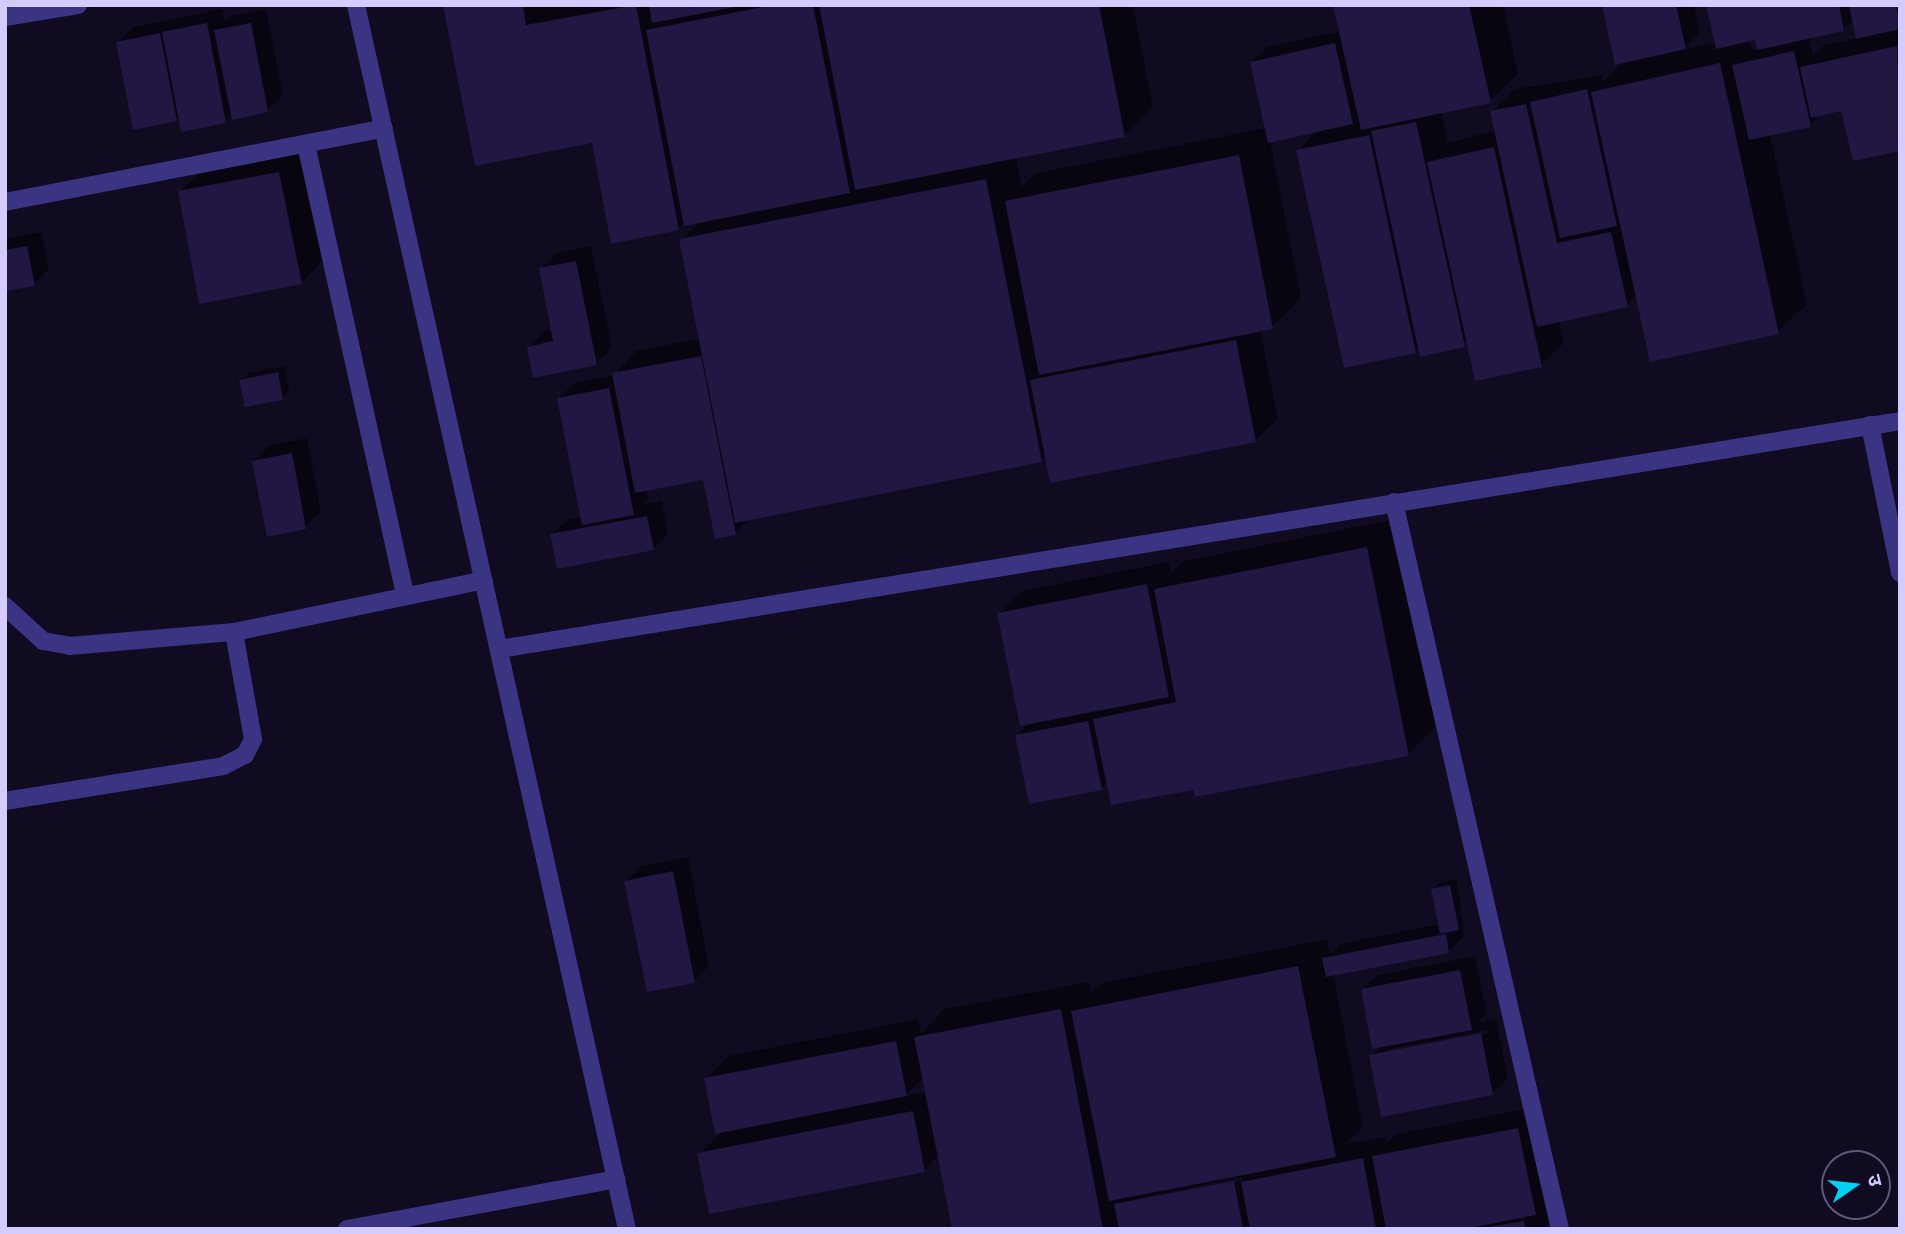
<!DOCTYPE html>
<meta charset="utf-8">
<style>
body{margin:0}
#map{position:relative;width:1905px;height:1234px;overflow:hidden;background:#100b21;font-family:Rubik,"Noto Sans Devanagari",sans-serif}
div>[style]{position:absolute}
.shadow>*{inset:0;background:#0007}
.building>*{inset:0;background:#221643}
.minor>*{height:18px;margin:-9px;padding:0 9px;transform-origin:9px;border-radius:9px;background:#3a3483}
span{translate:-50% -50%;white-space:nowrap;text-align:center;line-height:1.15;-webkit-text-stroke:5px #100b21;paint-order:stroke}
.frame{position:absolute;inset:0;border:7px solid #d4cbff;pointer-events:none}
.north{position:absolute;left:1821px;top:1150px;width:70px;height:70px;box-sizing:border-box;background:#100b21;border:2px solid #5e587a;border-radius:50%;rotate:76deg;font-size:19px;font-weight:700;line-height:28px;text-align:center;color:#d4cbff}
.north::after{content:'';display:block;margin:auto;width:24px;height:32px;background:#00d2f6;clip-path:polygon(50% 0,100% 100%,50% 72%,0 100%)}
</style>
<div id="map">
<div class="shadow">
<div style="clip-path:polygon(evenodd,445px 5px,1133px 5px,1153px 107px,1124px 135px,1016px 157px,1022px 187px,1036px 173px,1266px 128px,1251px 62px,1267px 47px,1341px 31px,1335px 5px,1503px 5px,1518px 73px,1490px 101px,1441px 112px,1448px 143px,1496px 130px,1492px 112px,1514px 89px,1602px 75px,1603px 82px,1624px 61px,1604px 5px,1694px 5px,1700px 32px,1683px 50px,1716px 42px,1708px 5px,1900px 5px,1900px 149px,1843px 109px,1821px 114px,1810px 125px,1770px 134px,1807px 304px,1778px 332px,1637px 295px,1627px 305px,1559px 320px,1564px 343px,1541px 365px,1468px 342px,1420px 347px,1415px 351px,1298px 151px,1319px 129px,1270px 140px,1301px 298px,1272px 327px,1260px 329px,1278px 418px,1255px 441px,1047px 456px,1041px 461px,750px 518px,735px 533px,704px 478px,646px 489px,648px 498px,641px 505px,662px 501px,668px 533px,653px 549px,551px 535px,567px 520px,582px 517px,559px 398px,574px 383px,614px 375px,636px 351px,701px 338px,681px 240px,700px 221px,685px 222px,678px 229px,445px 5px,1854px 19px,1858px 38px,1824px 45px,1813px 56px,1809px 37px,1844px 29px,1854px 19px,445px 5px,1756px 38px,1759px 48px,1751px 50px,1749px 40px,1756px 38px)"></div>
<div style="clip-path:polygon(222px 9px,224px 22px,231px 16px,266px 9px,283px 95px,267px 110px,232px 115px,226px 121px,180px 116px,176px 120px,118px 42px,134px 27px)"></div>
<div style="clip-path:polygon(302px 150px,323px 260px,301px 283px,179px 192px,202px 170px)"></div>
<div style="clip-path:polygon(42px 232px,49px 269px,34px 284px,5px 290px,5px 239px)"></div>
<div style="clip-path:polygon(591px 246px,612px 348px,596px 363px,529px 347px,544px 332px,553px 330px,541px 269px,556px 253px)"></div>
<div style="clip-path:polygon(285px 366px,289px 391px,282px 398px,241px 380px,249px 373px)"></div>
<div style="clip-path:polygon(307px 438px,321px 512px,305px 527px,254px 461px,269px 446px)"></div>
<div style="clip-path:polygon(1395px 519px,1436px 726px,1408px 754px,1194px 788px,1108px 781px,1101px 788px,1017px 735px,1030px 722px,999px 613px,1022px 591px,1169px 562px,1171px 574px,1184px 561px)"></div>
<div style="clip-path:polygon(688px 857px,709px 966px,694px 981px,626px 881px,641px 866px)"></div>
<div style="clip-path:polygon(evenodd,1457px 879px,1464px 936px,1449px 951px,1333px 973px,1363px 1127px,1345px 1144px,1385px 1137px,1386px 1144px,1397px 1134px,1540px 1106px,1550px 1222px,1544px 1229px,953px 1229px,939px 1155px,924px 1170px,699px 1154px,723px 1131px,706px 1079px,729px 1056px,918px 1019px,921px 1033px,944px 1009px,1089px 982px,1091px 993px,1102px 983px,1327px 939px,1330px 954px,1340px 944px,1439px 924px,1433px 890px,1440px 883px,1457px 879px,924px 1077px,926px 1092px,905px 1096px,924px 1077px,1457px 879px,1242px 1177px,1243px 1181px,1140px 1201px,1140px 1198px,1242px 1177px)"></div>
<div style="clip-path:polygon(evenodd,1475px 956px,1487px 1013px,1477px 1023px,1496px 1019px,1508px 1078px,1492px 1094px,1371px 1056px,1381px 1046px,1362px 990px,1378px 975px,1475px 956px,1489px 1030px,1490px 1033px,1386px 1054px,1386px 1050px,1489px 1030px)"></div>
</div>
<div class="building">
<div style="clip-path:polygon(443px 5px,523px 5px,526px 25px,636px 5px,679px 230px,611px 244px,592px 143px,475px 166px)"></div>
<div style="clip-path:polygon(649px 5px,735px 5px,735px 7px,652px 23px)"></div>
<div style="clip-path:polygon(773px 5px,813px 5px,850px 193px,684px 226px,646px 30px)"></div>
<div style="clip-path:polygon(819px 5px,1099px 5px,1125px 137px,855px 190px)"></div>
<div style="clip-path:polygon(1333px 5px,1469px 5px,1491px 103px,1361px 130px)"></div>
<div style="clip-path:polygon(1602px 5px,1676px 5px,1686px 49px,1615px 65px)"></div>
<div style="clip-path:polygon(1706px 5px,1839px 5px,1844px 31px,1757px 50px,1755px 40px,1716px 49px)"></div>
<div style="clip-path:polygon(1849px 5px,1896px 5px,1900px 29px,1856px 39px)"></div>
<div style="clip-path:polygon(207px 23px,226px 123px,181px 132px,162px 32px)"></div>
<div style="clip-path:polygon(251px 23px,268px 112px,232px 120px,214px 30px)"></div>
<div style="clip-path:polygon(160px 33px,177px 121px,133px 130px,116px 42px)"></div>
<div style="clip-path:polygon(1335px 43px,1353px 124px,1268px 143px,1250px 62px)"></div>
<div style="clip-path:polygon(1897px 46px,1900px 151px,1853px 161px,1841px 111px,1811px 118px,1800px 67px)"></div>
<div style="clip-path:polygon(1794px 51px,1811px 127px,1749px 140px,1732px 65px)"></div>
<div style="clip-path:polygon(1720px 63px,1779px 334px,1650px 362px,1591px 92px)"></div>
<div style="clip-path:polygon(1587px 89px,1617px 226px,1560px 238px,1530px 102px)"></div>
<div style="clip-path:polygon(1526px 104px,1557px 243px,1611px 232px,1628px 307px,1537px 327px,1490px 111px)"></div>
<div style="clip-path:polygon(1416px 122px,1465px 347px,1420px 357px,1371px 131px)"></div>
<div style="clip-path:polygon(1369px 135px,1416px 353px,1344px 368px,1296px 150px)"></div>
<div style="clip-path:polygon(1494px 147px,1542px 367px,1475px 381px,1427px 162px)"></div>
<div style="clip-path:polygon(1239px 155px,1273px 329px,1039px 375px,1005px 201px)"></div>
<div style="clip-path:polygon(279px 172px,302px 284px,199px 304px,178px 191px)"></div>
<div style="clip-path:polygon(986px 179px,1042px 462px,735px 523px,679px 239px)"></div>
<div style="clip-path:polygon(27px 246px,35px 286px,5px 291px,5px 250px)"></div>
<div style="clip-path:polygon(576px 261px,597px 365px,533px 378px,527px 347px,553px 341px,539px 268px)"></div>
<div style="clip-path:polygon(1236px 340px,1256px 442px,1050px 483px,1030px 380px)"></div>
<div style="clip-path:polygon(701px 356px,736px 535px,715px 539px,703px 480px,635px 493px,612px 373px)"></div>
<div style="clip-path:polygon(278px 372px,283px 400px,245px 407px,239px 380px)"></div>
<div style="clip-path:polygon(609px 388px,634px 515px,582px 525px,557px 398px)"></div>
<div style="clip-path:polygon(292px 453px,306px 529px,267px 537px,252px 461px)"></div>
<div style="clip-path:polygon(647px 516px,654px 550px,557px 569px,550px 534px)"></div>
<div style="clip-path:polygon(1367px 547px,1409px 756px,1195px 797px,1193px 790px,1111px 805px,1093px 719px,1176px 702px,1154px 589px)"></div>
<div style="clip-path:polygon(1147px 584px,1169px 697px,1020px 726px,997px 613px)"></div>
<div style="clip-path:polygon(1088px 721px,1102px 790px,1029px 804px,1015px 735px)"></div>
<div style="clip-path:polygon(673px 871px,695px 983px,647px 992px,624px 881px)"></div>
<div style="clip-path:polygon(1450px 885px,1459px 930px,1440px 934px,1431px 889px)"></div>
<div style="clip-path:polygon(1446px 934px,1449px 953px,1326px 977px,1322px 958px)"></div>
<div style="clip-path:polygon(1298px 966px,1336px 1157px,1109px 1201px,1071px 1011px)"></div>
<div style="clip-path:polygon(1460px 970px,1472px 1030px,1372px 1049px,1361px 989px)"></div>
<div style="clip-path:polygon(1061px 1009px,1103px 1229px,952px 1229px,914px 1037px)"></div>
<div style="clip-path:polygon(1481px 1033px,1493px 1095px,1381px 1117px,1369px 1055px)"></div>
<div style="clip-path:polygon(896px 1041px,907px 1096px,715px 1134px,704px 1078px)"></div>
<div style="clip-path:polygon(913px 1111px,925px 1172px,709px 1214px,697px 1153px)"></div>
<div style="clip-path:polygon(1518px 1128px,1536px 1215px,1465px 1229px,1386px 1229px,1372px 1156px)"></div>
<div style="clip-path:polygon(1363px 1158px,1376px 1229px,1250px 1229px,1241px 1182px)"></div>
<div style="clip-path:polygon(1234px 1181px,1243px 1229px,1119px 1229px,1114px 1204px)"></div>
<div style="clip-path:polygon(1524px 1221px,1525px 1229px,1489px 1229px,1488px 1227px)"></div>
</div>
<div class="minor">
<div style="left:356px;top:5px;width:1254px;rotate:77.52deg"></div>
<div style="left:5px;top:17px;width:74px;rotate:-9.3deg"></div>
<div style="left:306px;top:144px;width:463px;rotate:77.6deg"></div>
<div style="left:5px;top:202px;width:386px;rotate:-11deg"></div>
<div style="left:1870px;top:425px;width:151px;rotate:78.5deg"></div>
<div style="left:1394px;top:502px;width:746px;rotate:77.14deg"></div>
<div style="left:5px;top:606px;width:52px;rotate:42.6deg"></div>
<div style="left:43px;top:641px;width:27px;rotate:10deg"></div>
<div style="left:70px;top:646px;width:165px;rotate:-4.9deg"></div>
<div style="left:234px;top:632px;width:255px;rotate:-11.7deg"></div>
<div style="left:499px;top:649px;width:1419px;rotate:-9.24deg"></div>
<div style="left:5px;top:801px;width:221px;rotate:-9.1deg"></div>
<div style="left:223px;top:766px;width:25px;rotate:-27deg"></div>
<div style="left:245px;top:755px;width:18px;rotate:-63deg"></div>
<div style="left:253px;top:739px;width:109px;rotate:-100.1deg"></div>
<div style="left:347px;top:1229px;width:274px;rotate:-10.5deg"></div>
</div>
<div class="frame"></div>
<div class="north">उ</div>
</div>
